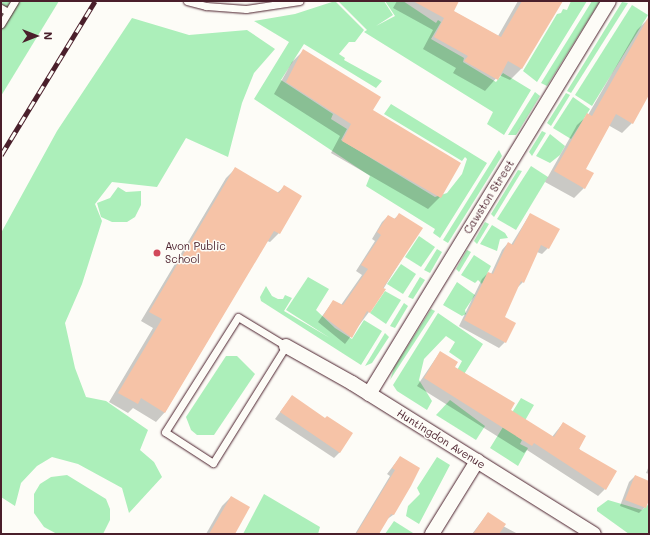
<!DOCTYPE html>
<style>
body{margin:0}
#map{position:relative;width:650px;height:535px;overflow:hidden;background:#fdfcf7;font-family:Mali,sans-serif}
div>[style]{position:absolute}
.green>*{inset:0;background:#acefba}
.shadow>*{inset:0;background:#0003}
.building>*{inset:0;background:#f6c3a7}
.roads{filter:drop-shadow(0 0 1px #4a1f2b) drop-shadow(0 0 1px #4a1f2b)}
.service>*{height:7px;margin:-3.5px;padding:0 3.5px;transform-origin:3.5px;border-radius:3.5px;background:#fdfcf7}
.minor>*{height:14px;margin:-7px;padding:0 7px;transform-origin:7px;border-radius:7px;background:#fdfcf7}
.rail>*{height:4.5px;margin-top:-2.25px;transform-origin:0;background:repeating-linear-gradient(90deg,#fdfcf7 0 9px,#4a1f2b 0 18px);box-sizing:border-box;border-block:1px solid #4a1f2b}
.dots>*{width:11px;height:11px;translate:-50% -50%;box-sizing:border-box;border:2px solid #fdfcf7;border-radius:50%}
span{translate:-50% -50%;white-space:nowrap;text-align:center;line-height:1.15;-webkit-text-stroke:3px #fdfcf7;paint-order:stroke}
.street-label{font-size:11px;color:#4a1f2b}
.poi-label{font-size:11px;color:#4a1f2b}
.left{translate:0 -50%;text-align:left}
.frame{position:absolute;inset:0;border:2px solid #4a1f2b;pointer-events:none}
.north{position:absolute;left:16px;top:16px;width:40px;height:40px;-webkit-text-stroke:3px #fdfcf7;paint-order:stroke;rotate:90deg;font-size:11px;font-weight:700;line-height:16px;text-align:center;color:#4a1f2b}
.north::after{content:'';display:block;margin:auto;width:14px;height:18px;background:#4a1f2b;clip-path:polygon(50% 0,100% 100%,50% 72%,0 100%)}
</style>
<div id="map">
<div class="green">
<div style="clip-path:polygon(1px 1px,59px 1px,1px 96px)"></div>
<div style="clip-path:polygon(335px 1px,364px 30px,355px 42px,349px 42px,339px 54px,345px 58px,344px 60px,382px 81px,376px 88px,304px 44px,281px 80px,333px 114px,331px 119px,347px 129px,341px 140px,435px 197px,447px 193px,462px 174px,467px 159px,465px 157px,462px 161px,384px 114px,391px 104px,487px 163px,440px 238px,433px 233px,435px 229px,366px 186px,370px 176px,254px 99px,289px 42px,254px 21px,295px 14px)"></div>
<div style="clip-path:polygon(338px 1px,384px 1px,393px 15px,376px 26px,395px 16px,385px 1px,403px 1px,436px 23px,438px 20px,441px 22px,431px 39px,464px 58px,463px 62px,496px 82px,503px 73px,531px 90px,504px 135px,487px 124px,493px 112px,364px 32px,367px 30px)"></div>
<div style="clip-path:polygon(571px 1px,587px 1px,537px 82px,523px 71px,557px 14px,561px 13px,563px 9px,567px 10px)"></div>
<div style="clip-path:polygon(592px 1px,600px 1px,547px 86px,541px 83px)"></div>
<div style="clip-path:polygon(622px 2px,628px 3px,571px 93px,567px 91px)"></div>
<div style="clip-path:polygon(632px 5px,648px 15px,592px 106px,575px 95px)"></div>
<div style="clip-path:polygon(132px 18px,189px 35px,247px 30px,275px 49px,254px 73px,242px 103px,228px 157px,186px 138px,157px 187px,112px 182px,95px 204px,102px 221px,82px 284px,65px 323px,75px 368px,86px 397px,106px 401px,148px 430px,140px 450px,154px 462px,162px 477px,129px 513px,122px 488px,78px 464px,52px 457px,37px 466px,21px 483px,15px 506px,1px 497px,1px 233px,57px 131px)"></div>
<div style="clip-path:polygon(535px 92px,540px 96px,518px 132px,516px 135px,508px 135px)"></div>
<div style="clip-path:polygon(566px 93px,570px 95px,551px 126px,547px 123px)"></div>
<div style="clip-path:polygon(573px 97px,590px 109px,571px 139px,553px 128px)"></div>
<div style="clip-path:polygon(542px 131px,546px 133px,532px 156px,529px 152px)"></div>
<div style="clip-path:polygon(550px 134px,565px 146px,560px 155px,550px 163px,536px 156px)"></div>
<div style="clip-path:polygon(499px 150px,502px 156px,448px 243px,443px 240px)"></div>
<div style="clip-path:polygon(531px 166px,548px 177px,516px 230px,497px 219px)"></div>
<div style="clip-path:polygon(518px 170px,522px 171px,494px 217px,491px 214px)"></div>
<div style="clip-path:polygon(118px 187px,126px 192px,141px 191px,141px 205px,135px 217px,127px 222px,112px 222px,101px 217px,97px 203px,110px 198px)"></div>
<div style="clip-path:polygon(485px 222px,489px 224px,477px 244px,474px 241px)"></div>
<div style="clip-path:polygon(492px 225px,505px 233px,508px 238px,500px 239px,497px 251px,480px 244px)"></div>
<div style="clip-path:polygon(419px 236px,435px 247px,421px 267px,405px 257px)"></div>
<div style="clip-path:polygon(437px 249px,442px 252px,430px 273px,424px 270px)"></div>
<div style="clip-path:polygon(467px 250px,471px 252px,459px 272px,456px 269px)"></div>
<div style="clip-path:polygon(474px 255px,491px 266px,482px 284px,478px 280px,475px 283px,461px 275px)"></div>
<div style="clip-path:polygon(401px 264px,416px 274px,403px 294px,387px 284px)"></div>
<div style="clip-path:polygon(308px 277px,329px 289px,316px 310px,335px 328px,352px 339px,364px 320px,382px 331px,361px 365px,261px 301px,260px 297px,266px 286px,272px 296px,278px 299px,283px 299px,285px 295px,292px 298px,284px 311px,330px 338px,286px 310px)"></div>
<div style="clip-path:polygon(420px 277px,425px 280px,413px 299px,408px 297px)"></div>
<div style="clip-path:polygon(457px 282px,475px 295px,465px 310px,466px 314px,462px 316px,443px 305px)"></div>
<div style="clip-path:polygon(385px 291px,401px 300px,386px 324px,370px 313px)"></div>
<div style="clip-path:polygon(404px 303px,408px 306px,395px 328px,390px 326px)"></div>
<div style="clip-path:polygon(431px 309px,435px 311px,390px 380px,394px 368px)"></div>
<div style="clip-path:polygon(438px 313px,483px 344px,461px 379px,455px 374px,462px 361px,449px 352px,455px 342px,446px 336px,424px 359px,419px 380px,432px 401px,427px 410px,397px 391px,393px 385px)"></div>
<div style="clip-path:polygon(385px 333px,389px 337px,372px 363px,365px 366px)"></div>
<div style="clip-path:polygon(226px 356px,237px 356px,255px 374px,214px 435px,197px 435px,191px 430px,186px 417px)"></div>
<div style="clip-path:polygon(521px 398px,534px 405px,516px 436px,522px 440px,520px 444px,528px 448px,518px 466px,490px 448px)"></div>
<div style="clip-path:polygon(450px 400px,485px 426px,476px 440px,436px 415px)"></div>
<div style="clip-path:polygon(437px 457px,450px 465px,419px 524px,406px 516px,408px 506px,420px 494px,417px 488px)"></div>
<div style="clip-path:polygon(67px 475px,106px 499px,110px 509px,110px 520px,103px 534px,57px 534px,44px 527px,34px 513px,34px 494px,40px 484px,51px 477px)"></div>
<div style="clip-path:polygon(264px 494px,320px 527px,318px 534px,243px 534px)"></div>
<div style="clip-path:polygon(608px 500px,642px 510px,649px 504px,649px 534px,629px 534px,597px 511px,597px 508px)"></div>
<div style="clip-path:polygon(394px 521px,413px 533px,413px 534px,385px 534px)"></div>
</div>
<div class="shadow">
<div style="clip-path:polygon(397px 1px,458px 1px,453px 11px,498px 36px,518px 1px,562px 1px,521px 69px,510px 80px,499px 75px,485px 91px,453px 73px,456px 68px,423px 49px,433px 30px,393px 8px)"></div>
<div style="clip-path:polygon(647px 20px,649px 93px,632px 123px,622px 133px,608px 125px,585px 169px,584px 188px,574px 198px,545px 182px,577px 125px,588px 115px,637px 30px)"></div>
<div style="clip-path:polygon(304px 50px,372px 110px,440px 197px,428px 209px,331px 153px,340px 136px,274px 94px,292px 62px)"></div>
<div style="clip-path:polygon(235px 169px,277px 193px,284px 187px,279px 233px,270px 242px,267px 241px,165px 412px,156px 422px,133px 408px,128px 413px,109px 402px,153px 328px,141px 321px,226px 178px)"></div>
<div style="clip-path:polygon(530px 214px,548px 248px,542px 254px,537px 252px,523px 282px,517px 288px,504px 317px,505px 342px,499px 348px,459px 326px,482px 279px,488px 273px,491px 274px,502px 250px,508px 243px,511px 245px)"></div>
<div style="clip-path:polygon(399px 215px,421px 228px,369px 312px,345px 344px,318px 322px,333px 301px,341px 305px,362px 275px,356px 271px,375px 241px,372px 239px,382px 222px,388px 216px,394px 219px)"></div>
<div style="clip-path:polygon(440px 352px,454px 368px,510px 410px,552px 437px,563px 423px,605px 489px,598px 496px,527px 450px,524px 453px,417px 386px)"></div>
<div style="clip-path:polygon(292px 396px,340px 452px,334px 458px,275px 419px)"></div>
<div style="clip-path:polygon(400px 457px,419px 469px,393px 515px,386px 520px,378px 534px,355px 534px,390px 476px,387px 474px)"></div>
<div style="clip-path:polygon(649px 466px,649px 474px,646px 473px)"></div>
<div style="clip-path:polygon(635px 476px,649px 482px,649px 497px,645px 507px,639px 513px,620px 506px,629px 482px)"></div>
<div style="clip-path:polygon(231px 497px,234px 534px,206px 534px,222px 506px)"></div>
<div style="clip-path:polygon(488px 513px,503px 526px,518px 534px,472px 534px)"></div>
</div>
<div class="building">
<div style="clip-path:polygon(413px 1px,459px 1px,454px 11px,501px 37px,522px 1px,563px 1px,522px 69px,508px 61px,498px 80px,464px 61px,468px 56px,434px 37px,444px 18px)"></div>
<div style="clip-path:polygon(649px 16px,649px 95px,633px 124px,616px 114px,586px 169px,594px 173px,585px 189px,554px 171px,587px 113px,592px 116px)"></div>
<div style="clip-path:polygon(303px 49px,381px 97px,373px 110px,461px 163px,441px 198px,342px 141px,351px 124px,286px 82px)"></div>
<div style="clip-path:polygon(235px 167px,279px 193px,284px 185px,302px 196px,280px 234px,274px 231px,165px 413px,141px 398px,138px 404px,118px 393px,162px 319px,149px 312px)"></div>
<div style="clip-path:polygon(399px 213px,423px 228px,383px 288px,386px 289px,370px 313px,367px 311px,352px 338px,323px 316px,333px 300px,343px 305px,368px 269px,361px 265px,381px 235px,377px 232px,388px 215px,395px 219px)"></div>
<div style="clip-path:polygon(530px 213px,560px 229px,549px 249px,541px 245px,524px 283px,521px 281px,505px 317px,516px 323px,506px 343px,464px 320px,488px 272px,493px 274px,508px 242px,513px 245px)"></div>
<div style="clip-path:polygon(440px 351px,458px 362px,455px 367px,515px 403px,511px 410px,554px 437px,563px 422px,586px 436px,579px 449px,617px 471px,606px 490px,534px 443px,532px 446px,424px 378px)"></div>
<div style="clip-path:polygon(292px 395px,325px 418px,327px 416px,353px 433px,340px 453px,280px 412px)"></div>
<div style="clip-path:polygon(400px 456px,420px 468px,411px 486px,394px 515px,391px 514px,379px 534px,356px 534px,395px 470px,392px 468px)"></div>
<div style="clip-path:polygon(635px 475px,649px 481px,649px 500px,646px 508px,625px 500px)"></div>
<div style="clip-path:polygon(231px 496px,250px 507px,235px 534px,209px 534px)"></div>
<div style="clip-path:polygon(488px 512px,506px 524px,499px 534px,473px 534px)"></div>
</div>
<div class="roads">
<div class="service">
<div style="left:187px;top:1px;width:20px;rotate:15deg"></div>
<div style="left:206px;top:6px;width:40px;rotate:4.3deg"></div>
<div style="left:246px;top:9px;width:54px;rotate:-8.6deg"></div>
<div style="left:1px;top:8px;width:8px;rotate:30deg"></div>
<div style="left:1px;top:24px;width:27px;rotate:-59deg"></div>
<div style="left:238px;top:317px;width:56px;rotate:31.1deg"></div>
<div style="left:286px;top:346px;width:138px;rotate:122deg"></div>
<div style="left:213px;top:463px;width:57px;rotate:-147.1deg"></div>
<div style="left:165px;top:432px;width:136px;rotate:-57.6deg"></div>
</div>
<div class="minor">
<div style="left:286px;top:346px;width:76px;rotate:29.3deg"></div>
<div style="left:352px;top:383px;width:285px;rotate:32deg"></div>
<div style="left:369px;top:394px;width:460px;rotate:-58.6deg"></div>
<div style="left:432px;top:534px;width:86px;rotate:-58.3deg"></div>
</div>
</div>
<div class="rail">
<div style="left:1px;top:155px;width:180px;rotate:-58.6deg"></div>
</div>
<div class="dots">
<div style="left:157px;top:253px;background:#d1495b"></div>
</div>
<div class="street-label">
<span style="left:489px;top:197px;rotate:-58deg">Cawston Street</span>
<span style="left:441px;top:439px;rotate:32deg">Huntingdon Avenue</span>
</div>
<div class="poi-label">
<span class="left" style="left:165px;top:253px">Avon Public<br>School</span>
</div>
<div class="frame"></div>
<div class="north">N</div>
</div>
